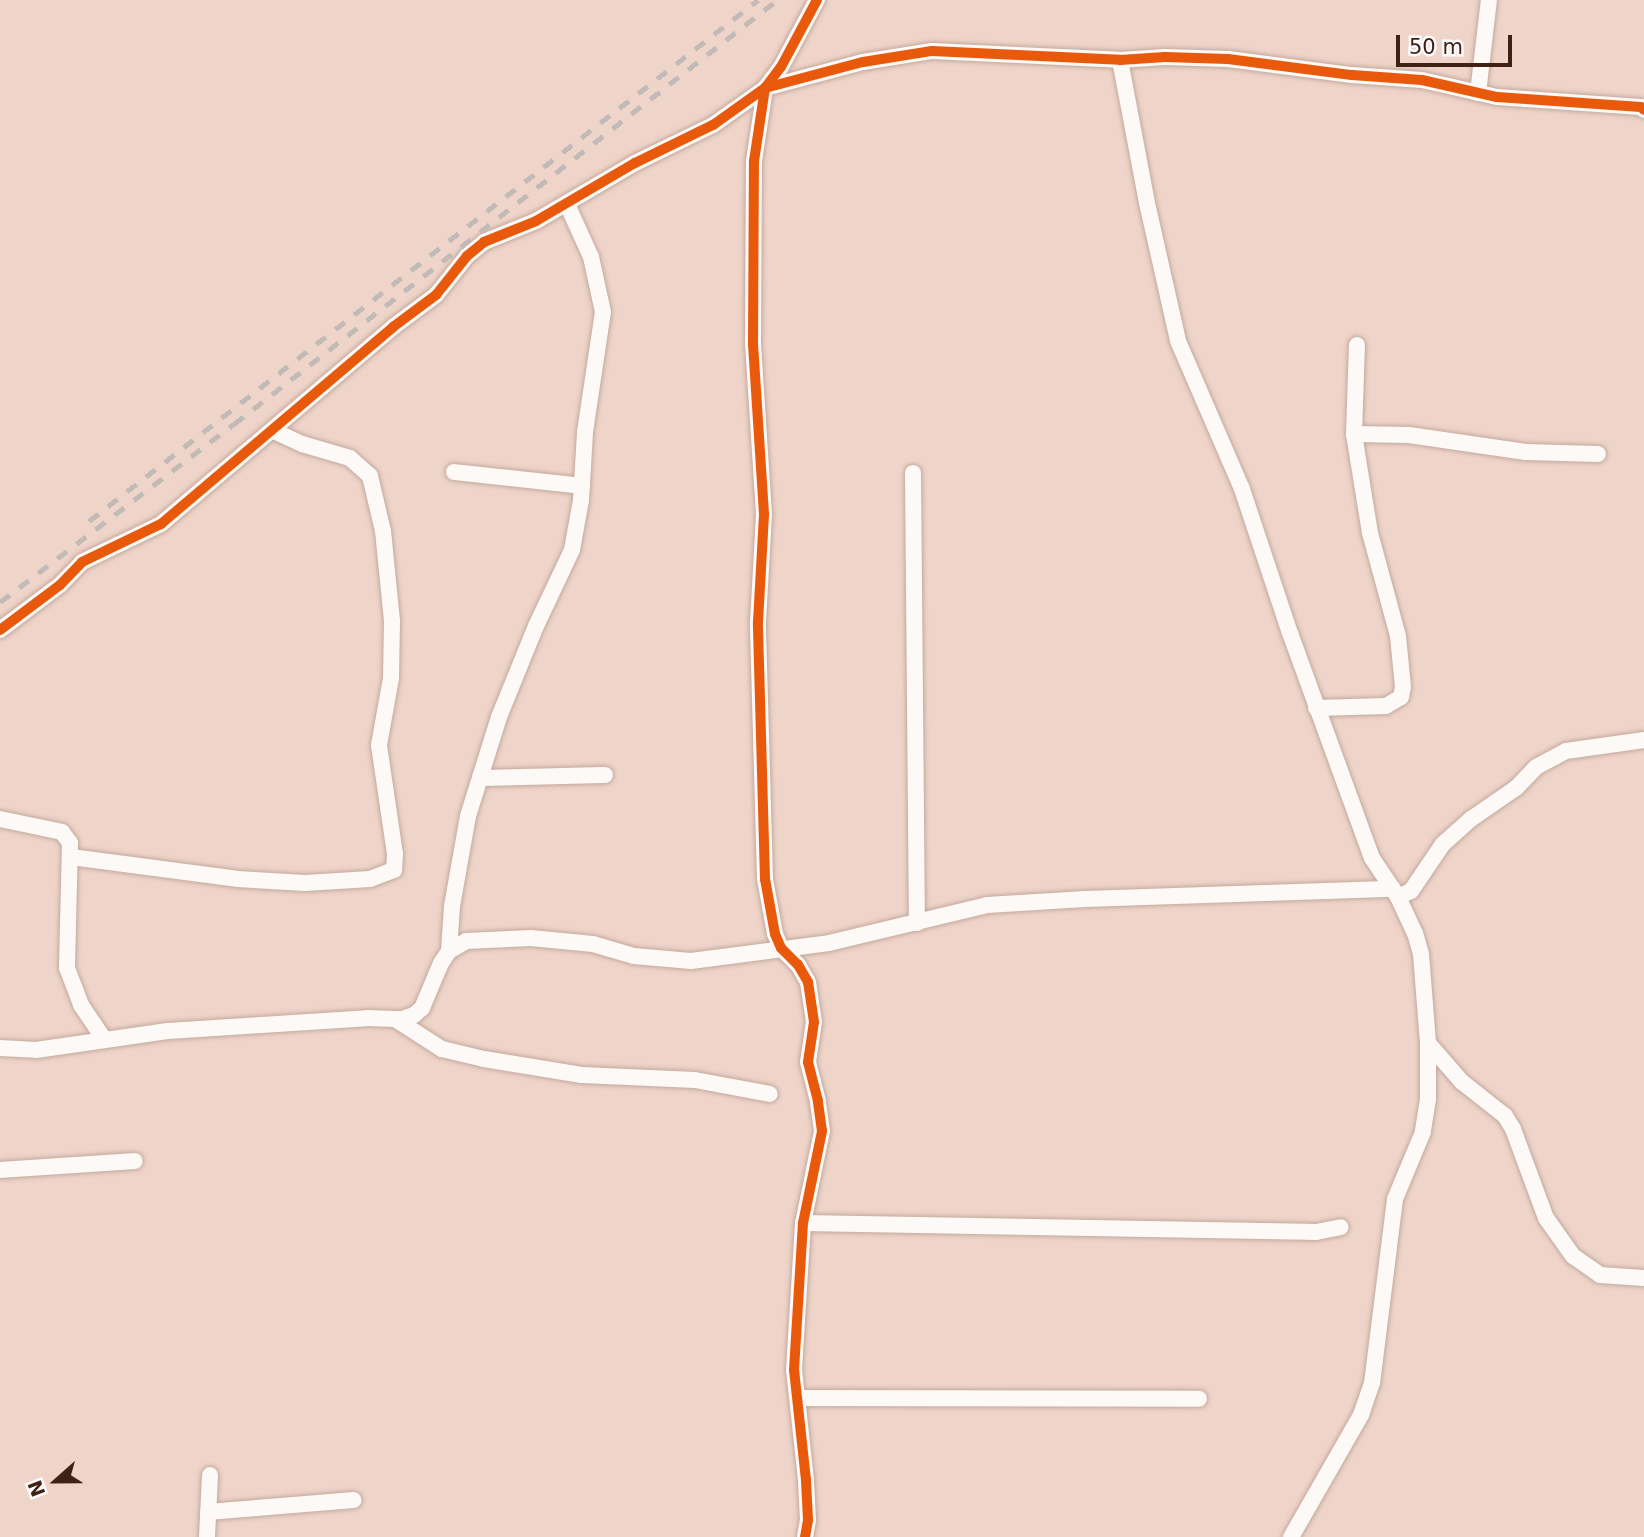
<!DOCTYPE html>
<style>
body{margin:0}
#map{position:relative;width:1644px;height:1537px;overflow:hidden;background:#efd4c9;font-family:"DejaVu Sans",sans-serif}
div>[style]{position:absolute}
.roads{filter:drop-shadow(0 0 2px #c3a99e) drop-shadow(0 0 2px #c3a99e)}
.street>*{height:16px;margin:-8px;padding:0 8px;transform-origin:8px;border-radius:8px;background:#fdf9f7}
.rail>*{height:4.5px;margin-top:-2.25px;transform-origin:0;background:repeating-linear-gradient(90deg,#c2bab6 0 12px,transparent 0 24px)}
.cycleway>*{height:10px;margin:-5px;padding:0 5px;transform-origin:5px;border-radius:5px;background:#e8590c}
span{translate:-50% -50%;white-space:nowrap;text-align:center;line-height:1.15;-webkit-text-stroke:5px #fbfbfb;paint-order:stroke}
.north{position:absolute;left:21px;top:1446px;width:70px;height:70px;-webkit-text-stroke:5px #fbfbfb;paint-order:stroke;rotate:249deg;font-size:19px;font-weight:700;line-height:28px;text-align:center;color:#402215}
.north::after{content:'';display:block;margin:auto;width:24px;height:32px;background:#402215;clip-path:polygon(50% 0,100% 100%,50% 72%,0 100%)}
.scale{position:absolute;left:1396px;top:35px;width:116px;height:32px;box-sizing:border-box;border:4px solid #402215;border-top:0;padding-left:9px;font-size:21px;line-height:24px;white-space:nowrap;color:#402215;-webkit-text-stroke:5px #fbfbfb;paint-order:stroke}
</style>
<div id="map">
<div class="roads">
<div class="street">
<div style="left:1120px;top:60px;width:146px;rotate:79.3deg"></div>
<div style="left:1147px;top:203px;width:141px;rotate:77.3deg"></div>
<div style="left:1178px;top:341px;width:161px;rotate:66.6deg"></div>
<div style="left:1242px;top:489px;width:152px;rotate:71.6deg"></div>
<div style="left:1290px;top:633px;width:239px;rotate:70deg"></div>
<div style="left:1372px;top:858px;width:47px;rotate:56.3deg"></div>
<div style="left:1398px;top:897px;width:40px;rotate:65deg"></div>
<div style="left:1415px;top:933px;width:22px;rotate:74deg"></div>
<div style="left:1421px;top:954px;width:89px;rotate:85.5deg"></div>
<div style="left:1428px;top:1043px;width:56px;rotate:90deg"></div>
<div style="left:1428px;top:1099px;width:33px;rotate:99deg"></div>
<div style="left:1423px;top:1132px;width:73px;rotate:112.7deg"></div>
<div style="left:1395px;top:1199px;width:185px;rotate:97.1deg"></div>
<div style="left:1372px;top:1383px;width:34px;rotate:109deg"></div>
<div style="left:1361px;top:1415px;width:141px;rotate:119.8deg"></div>
<div style="left:1478px;top:93px;width:94px;rotate:-83.3deg"></div>
<div style="left:1354px;top:434px;width:89px;rotate:-88.1deg"></div>
<div style="left:454px;top:472px;width:129px;rotate:6.2deg"></div>
<div style="left:913px;top:473px;width:450px;rotate:89.5deg"></div>
<div style="left:0;top:630px;width:75px;rotate:-36.9deg"></div>
<div style="left:60px;top:585px;width:32px;rotate:-46deg"></div>
<div style="left:82px;top:562px;width:88px;rotate:-25.7deg"></div>
<div style="left:161px;top:524px;width:304px;rotate:-40.3deg"></div>
<div style="left:393px;top:327px;width:54px;rotate:-36.7deg"></div>
<div style="left:436px;top:295px;width:50px;rotate:-51.5deg"></div>
<div style="left:467px;top:256px;width:22px;rotate:-39deg"></div>
<div style="left:484px;top:242px;width:56px;rotate:-22deg"></div>
<div style="left:536px;top:221px;width:115px;rotate:-30.4deg"></div>
<div style="left:635px;top:163px;width:87px;rotate:-26deg"></div>
<div style="left:713px;top:125px;width:64px;rotate:-35.4deg"></div>
<div style="left:765px;top:88px;width:101px;rotate:-14.9deg"></div>
<div style="left:863px;top:62px;width:70px;rotate:-9.1deg"></div>
<div style="left:932px;top:51px;width:188px;rotate:2.7deg"></div>
<div style="left:1120px;top:60px;width:45px;rotate:-3.8deg"></div>
<div style="left:1165px;top:57px;width:63px;rotate:1.8deg"></div>
<div style="left:1228px;top:59px;width:125px;rotate:7.4deg"></div>
<div style="left:1352px;top:75px;width:70px;rotate:4.1deg"></div>
<div style="left:1422px;top:80px;width:77px;rotate:12.8deg"></div>
<div style="left:1497px;top:97px;width:144px;rotate:4deg"></div>
<div style="left:1641px;top:107px;width:4px;rotate:45deg"></div>
<div style="left:1316px;top:708px;width:70px;rotate:-1.6deg"></div>
<div style="left:1386px;top:706px;width:17px;rotate:-31deg"></div>
<div style="left:1401px;top:697px;width:10px;rotate:-79deg"></div>
<div style="left:1403px;top:687px;width:51px;rotate:-95.6deg"></div>
<div style="left:1398px;top:636px;width:107px;rotate:-105.2deg"></div>
<div style="left:1370px;top:533px;width:100px;rotate:-99.2deg"></div>
<div style="left:1354px;top:434px;width:55px;rotate:1deg"></div>
<div style="left:1409px;top:435px;width:118px;rotate:8.3deg"></div>
<div style="left:1526px;top:452px;width:72px;rotate:1.6deg"></div>
<div style="left:480px;top:778px;width:125px;rotate:-1.4deg"></div>
<div style="left:0;top:819px;width:63px;rotate:11.8deg"></div>
<div style="left:62px;top:832px;width:14px;rotate:54deg"></div>
<div style="left:70px;top:843px;width:125px;rotate:91.4deg"></div>
<div style="left:67px;top:968px;width:40px;rotate:69deg"></div>
<div style="left:81px;top:1005px;width:41px;rotate:55.9deg"></div>
<div style="left:71px;top:857px;width:167px;rotate:7.5deg"></div>
<div style="left:237px;top:879px;width:68px;rotate:3.4deg"></div>
<div style="left:305px;top:883px;width:65px;rotate:-3.5deg"></div>
<div style="left:370px;top:879px;width:26px;rotate:-21deg"></div>
<div style="left:394px;top:870px;width:16px;rotate:-86deg"></div>
<div style="left:395px;top:854px;width:110px;rotate:-98.4deg"></div>
<div style="left:379px;top:745px;width:68px;rotate:-79.8deg"></div>
<div style="left:391px;top:678px;width:57px;rotate:-89deg"></div>
<div style="left:392px;top:621px;width:90px;rotate:-95.7deg"></div>
<div style="left:383px;top:531px;width:57px;rotate:-103.3deg"></div>
<div style="left:370px;top:476px;width:27px;rotate:-138deg"></div>
<div style="left:350px;top:458px;width:50px;rotate:-163.7deg"></div>
<div style="left:302px;top:444px;width:31px;rotate:-155deg"></div>
<div style="left:1398px;top:897px;width:14px;rotate:-25deg"></div>
<div style="left:1411px;top:891px;width:57px;rotate:-55.8deg"></div>
<div style="left:1443px;top:844px;width:38px;rotate:-42deg"></div>
<div style="left:1471px;top:819px;width:55px;rotate:-34.6deg"></div>
<div style="left:1516px;top:788px;width:29px;rotate:-46deg"></div>
<div style="left:1536px;top:767px;width:34px;rotate:-28deg"></div>
<div style="left:1566px;top:751px;width:79px;rotate:-8deg"></div>
<div style="left:449px;top:951px;width:45px;rotate:-86.2deg"></div>
<div style="left:452px;top:906px;width:91px;rotate:-79.9deg"></div>
<div style="left:468px;top:816px;width:104px;rotate:-72.6deg"></div>
<div style="left:499px;top:717px;width:98px;rotate:-67.9deg"></div>
<div style="left:536px;top:626px;width:84px;rotate:-64.7deg"></div>
<div style="left:572px;top:550px;width:51px;rotate:-79.8deg"></div>
<div style="left:581px;top:500px;width:68px;rotate:-86.6deg"></div>
<div style="left:585px;top:432px;width:121px;rotate:-81.5deg"></div>
<div style="left:603px;top:312px;width:56px;rotate:-102.3deg"></div>
<div style="left:591px;top:257px;width:58px;rotate:-114.4deg"></div>
<div style="left:395px;top:1019px;width:56px;rotate:32.6deg"></div>
<div style="left:442px;top:1049px;width:43px;rotate:13.4deg"></div>
<div style="left:484px;top:1059px;width:99px;rotate:9.3deg"></div>
<div style="left:582px;top:1075px;width:113px;rotate:2.5deg"></div>
<div style="left:695px;top:1080px;width:76px;rotate:10.6deg"></div>
<div style="left:1428px;top:1043px;width:52px;rotate:48.9deg"></div>
<div style="left:1462px;top:1082px;width:55px;rotate:38.3deg"></div>
<div style="left:1505px;top:1116px;width:15px;rotate:58deg"></div>
<div style="left:1513px;top:1129px;width:95px;rotate:69.7deg"></div>
<div style="left:1546px;top:1218px;width:47px;rotate:54.6deg"></div>
<div style="left:1573px;top:1256px;width:33px;rotate:35deg"></div>
<div style="left:1600px;top:1275px;width:44px;rotate:3.9deg"></div>
<div style="left:0;top:1048px;width:36px;rotate:3deg"></div>
<div style="left:36px;top:1050px;width:133px;rotate:-8.2deg"></div>
<div style="left:168px;top:1031px;width:199px;rotate:-3.7deg"></div>
<div style="left:367px;top:1018px;width:35px;rotate:2deg"></div>
<div style="left:402px;top:1019px;width:13px;rotate:-18deg"></div>
<div style="left:414px;top:1015px;width:11px;rotate:-41deg"></div>
<div style="left:422px;top:1008px;width:49px;rotate:-67.1deg"></div>
<div style="left:441px;top:963px;width:14px;rotate:-56deg"></div>
<div style="left:449px;top:951px;width:20px;rotate:-30deg"></div>
<div style="left:466px;top:941px;width:65px;rotate:-2.6deg"></div>
<div style="left:531px;top:938px;width:62px;rotate:5.5deg"></div>
<div style="left:593px;top:944px;width:43px;rotate:16.3deg"></div>
<div style="left:634px;top:956px;width:57px;rotate:5deg"></div>
<div style="left:691px;top:961px;width:139px;rotate:-7.4deg"></div>
<div style="left:829px;top:943px;width:163px;rotate:-13.5deg"></div>
<div style="left:987px;top:905px;width:98px;rotate:-3.5deg"></div>
<div style="left:1085px;top:899px;width:308px;rotate:-1.9deg"></div>
<div style="left:0;top:1170px;width:135px;rotate:-3.8deg"></div>
<div style="left:803px;top:1223px;width:513px;rotate:1.01deg"></div>
<div style="left:1316px;top:1232px;width:25px;rotate:-11deg"></div>
<div style="left:798px;top:1398px;width:401px;rotate:0.1deg"></div>
<div style="left:208px;top:1512px;width:146px;rotate:-4.7deg"></div>
<div style="left:207px;top:1537px;width:62px;rotate:-87.2deg"></div>
<div style="left:805px;top:1537px;width:17px;rotate:-80deg"></div>
<div style="left:808px;top:1520px;width:40px;rotate:-92.9deg"></div>
<div style="left:806px;top:1480px;width:111px;rotate:-96.2deg"></div>
<div style="left:794px;top:1370px;width:147px;rotate:-86.5deg"></div>
<div style="left:803px;top:1223px;width:94px;rotate:-78.3deg"></div>
<div style="left:822px;top:1131px;width:30px;rotate:-98deg"></div>
<div style="left:818px;top:1101px;width:40px;rotate:-104.4deg"></div>
<div style="left:808px;top:1062px;width:40px;rotate:-81.5deg"></div>
<div style="left:814px;top:1022px;width:40px;rotate:-98.5deg"></div>
<div style="left:808px;top:982px;width:20px;rotate:-120deg"></div>
<div style="left:798px;top:965px;width:24px;rotate:-135deg"></div>
<div style="left:781px;top:948px;width:15px;rotate:-113deg"></div>
<div style="left:775px;top:934px;width:56px;rotate:-100.3deg"></div>
<div style="left:765px;top:879px;width:257px;rotate:-91.6deg"></div>
<div style="left:758px;top:622px;width:108px;rotate:-86.8deg"></div>
<div style="left:764px;top:514px;width:171px;rotate:-93.7deg"></div>
<div style="left:753px;top:343px;width:182px;rotate:-89.7deg"></div>
<div style="left:754px;top:161px;width:74px;rotate:-81.4deg"></div>
<div style="left:765px;top:88px;width:26px;rotate:-53deg"></div>
<div style="left:781px;top:67px;width:76px;rotate:-61.8deg"></div>
</div>
</div>
<div class="rail">
<div style="left:89px;top:521px;width:848px;rotate:-37.91deg"></div>
<div style="left:0;top:602px;width:294px;rotate:-37.3deg"></div>
<div style="left:234px;top:424px;width:689px;rotate:-37.98deg"></div>
</div>
<div class="cycleway">
<div style="left:0;top:630px;width:75px;rotate:-36.9deg"></div>
<div style="left:60px;top:585px;width:32px;rotate:-46deg"></div>
<div style="left:82px;top:562px;width:88px;rotate:-25.7deg"></div>
<div style="left:161px;top:524px;width:304px;rotate:-40.3deg"></div>
<div style="left:393px;top:327px;width:54px;rotate:-36.7deg"></div>
<div style="left:436px;top:295px;width:50px;rotate:-51.5deg"></div>
<div style="left:467px;top:256px;width:22px;rotate:-39deg"></div>
<div style="left:484px;top:242px;width:56px;rotate:-22deg"></div>
<div style="left:536px;top:221px;width:115px;rotate:-30.4deg"></div>
<div style="left:635px;top:163px;width:87px;rotate:-26deg"></div>
<div style="left:713px;top:125px;width:64px;rotate:-35.4deg"></div>
<div style="left:765px;top:88px;width:101px;rotate:-14.9deg"></div>
<div style="left:863px;top:62px;width:70px;rotate:-9.1deg"></div>
<div style="left:932px;top:51px;width:188px;rotate:2.7deg"></div>
<div style="left:1120px;top:60px;width:45px;rotate:-3.8deg"></div>
<div style="left:1165px;top:57px;width:63px;rotate:1.8deg"></div>
<div style="left:1228px;top:59px;width:125px;rotate:7.4deg"></div>
<div style="left:1352px;top:75px;width:70px;rotate:4.1deg"></div>
<div style="left:1422px;top:80px;width:77px;rotate:12.8deg"></div>
<div style="left:1497px;top:97px;width:144px;rotate:4deg"></div>
<div style="left:1641px;top:107px;width:4px;rotate:45deg"></div>
<div style="left:805px;top:1537px;width:17px;rotate:-80deg"></div>
<div style="left:808px;top:1520px;width:40px;rotate:-92.9deg"></div>
<div style="left:806px;top:1480px;width:111px;rotate:-96.2deg"></div>
<div style="left:794px;top:1370px;width:147px;rotate:-86.5deg"></div>
<div style="left:803px;top:1223px;width:94px;rotate:-78.3deg"></div>
<div style="left:822px;top:1131px;width:30px;rotate:-98deg"></div>
<div style="left:818px;top:1101px;width:40px;rotate:-104.4deg"></div>
<div style="left:808px;top:1062px;width:40px;rotate:-81.5deg"></div>
<div style="left:814px;top:1022px;width:40px;rotate:-98.5deg"></div>
<div style="left:808px;top:982px;width:20px;rotate:-120deg"></div>
<div style="left:798px;top:965px;width:24px;rotate:-135deg"></div>
<div style="left:781px;top:948px;width:15px;rotate:-113deg"></div>
<div style="left:775px;top:934px;width:56px;rotate:-100.3deg"></div>
<div style="left:765px;top:879px;width:257px;rotate:-91.6deg"></div>
<div style="left:758px;top:622px;width:108px;rotate:-86.8deg"></div>
<div style="left:764px;top:514px;width:171px;rotate:-93.7deg"></div>
<div style="left:753px;top:343px;width:182px;rotate:-89.7deg"></div>
<div style="left:754px;top:161px;width:74px;rotate:-81.4deg"></div>
<div style="left:765px;top:88px;width:26px;rotate:-53deg"></div>
<div style="left:781px;top:67px;width:76px;rotate:-61.8deg"></div>
</div>
<div class="north">N</div>
<div class="scale">50 m</div>
</div>
